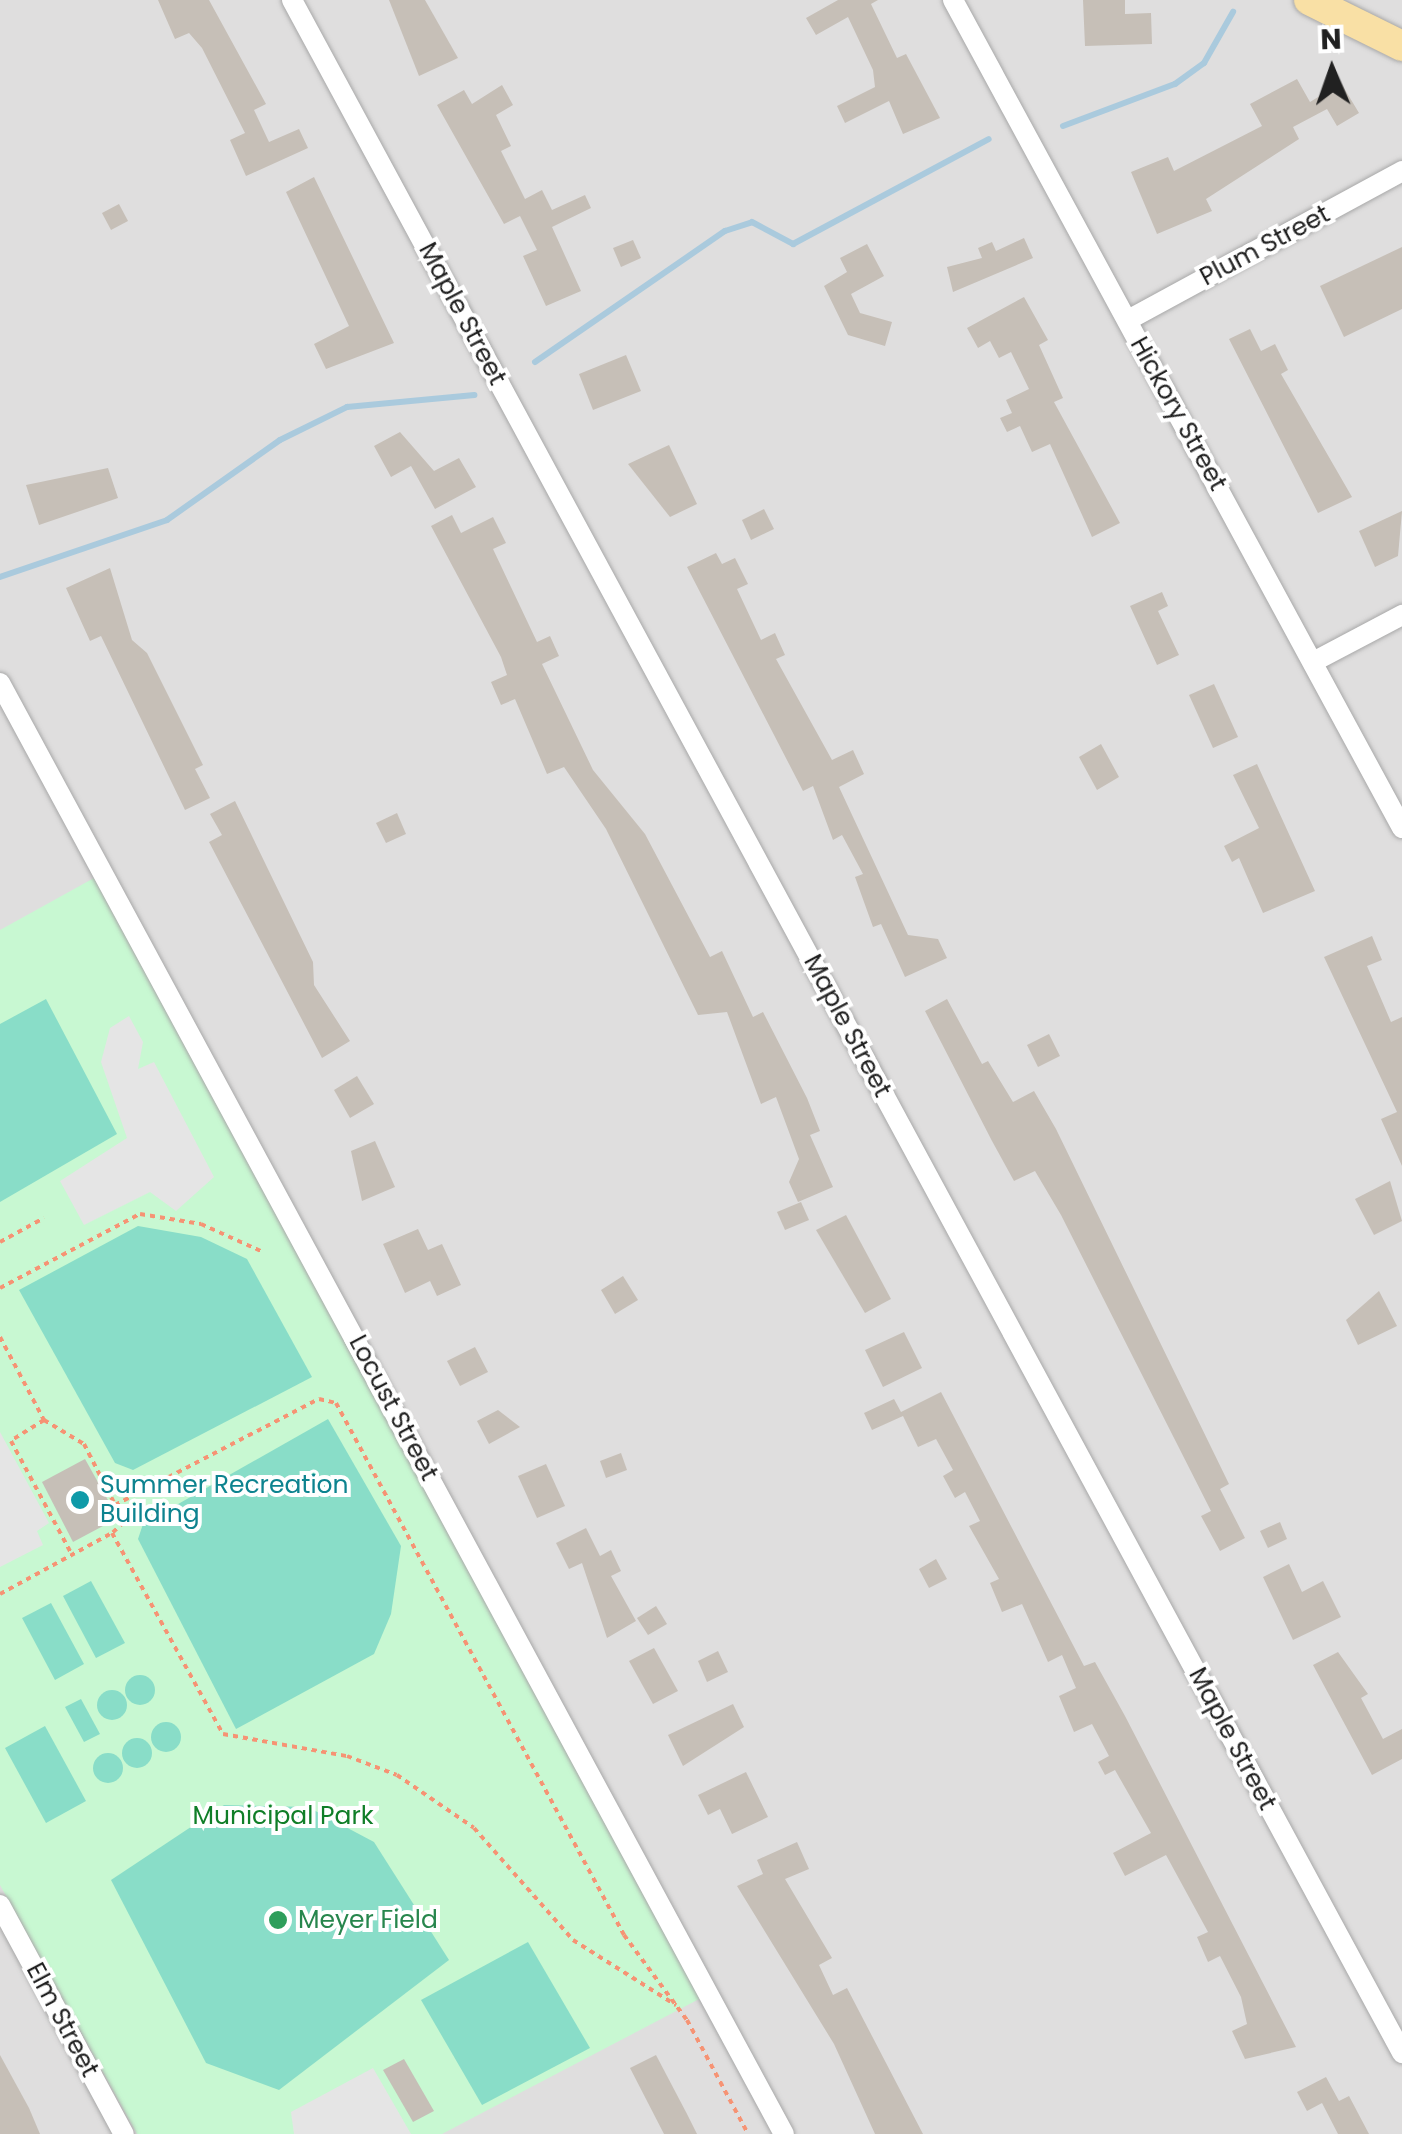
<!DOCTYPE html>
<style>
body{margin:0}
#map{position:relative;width:1402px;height:2134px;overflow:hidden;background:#f1efe8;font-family:Poppins,sans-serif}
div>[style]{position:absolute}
.residential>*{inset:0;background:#dfdede}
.park>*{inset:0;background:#c8f8d2}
.pitch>*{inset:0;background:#89ddc8}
.round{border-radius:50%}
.parking>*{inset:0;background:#e5e5e5}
.stream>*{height:6px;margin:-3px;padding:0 3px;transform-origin:3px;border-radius:3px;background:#aacadd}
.building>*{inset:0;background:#c6bfb7}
.path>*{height:4px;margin-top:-2px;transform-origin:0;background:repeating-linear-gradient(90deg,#f69374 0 5px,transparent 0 10px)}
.roads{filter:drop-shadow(0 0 2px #a8a8a8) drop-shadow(0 0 2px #a8a8a8)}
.minor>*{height:20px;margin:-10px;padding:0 10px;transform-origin:10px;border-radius:10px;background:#fff}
.primary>*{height:30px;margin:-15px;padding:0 15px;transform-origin:15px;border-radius:15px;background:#f9e0a5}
.dots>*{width:28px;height:28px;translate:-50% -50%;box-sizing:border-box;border:5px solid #fff;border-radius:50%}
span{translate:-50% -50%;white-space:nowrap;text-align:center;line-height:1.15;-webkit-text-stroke:8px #fff;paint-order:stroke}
.street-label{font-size:25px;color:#212121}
.culture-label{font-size:25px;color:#0d838f}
.left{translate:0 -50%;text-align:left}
.park-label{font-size:25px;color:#107e28}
.leisure-label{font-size:25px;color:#27864d}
.north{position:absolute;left:1282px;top:20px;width:100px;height:100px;-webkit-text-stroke:8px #fff;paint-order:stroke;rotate:358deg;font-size:28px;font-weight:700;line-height:40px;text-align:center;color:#212121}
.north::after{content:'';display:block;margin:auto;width:35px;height:45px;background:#212121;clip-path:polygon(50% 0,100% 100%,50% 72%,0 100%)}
</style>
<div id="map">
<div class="residential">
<div style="clip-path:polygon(0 0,1402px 0,1402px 2134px,0 2134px)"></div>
</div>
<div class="park">
<div style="clip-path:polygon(94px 878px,701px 1998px,442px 2134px,137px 2134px,0 1885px,0 930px)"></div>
</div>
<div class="pitch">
<div style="clip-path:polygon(46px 999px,117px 1134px,0 1202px,0 1024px)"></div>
<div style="clip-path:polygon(138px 1226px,201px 1237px,247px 1259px,312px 1377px,133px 1470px,115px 1463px,19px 1290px)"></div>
<div style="clip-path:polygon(328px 1419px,401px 1546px,391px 1614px,374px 1654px,236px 1729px,138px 1539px,143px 1524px)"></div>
<div style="clip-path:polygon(91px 1581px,125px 1643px,96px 1658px,63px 1596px)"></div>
<div style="clip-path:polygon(51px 1603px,84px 1664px,55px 1680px,22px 1618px)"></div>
<div class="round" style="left:125px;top:1675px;width:30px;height:30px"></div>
<div class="round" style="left:97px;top:1690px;width:30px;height:30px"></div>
<div style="clip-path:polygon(81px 1699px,100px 1734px,84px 1742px,65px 1707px)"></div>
<div class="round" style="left:151px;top:1722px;width:30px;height:30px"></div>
<div style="clip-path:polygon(45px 1726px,86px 1801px,46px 1823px,5px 1748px)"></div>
<div class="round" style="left:122px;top:1738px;width:30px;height:30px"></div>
<div class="round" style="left:93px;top:1753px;width:30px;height:30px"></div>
<div style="clip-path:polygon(224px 1805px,308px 1807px,374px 1842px,449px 1960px,279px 2090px,206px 2063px,111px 1880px)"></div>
<div style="clip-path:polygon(528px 1942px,590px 2048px,482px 2105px,421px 2000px)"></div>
</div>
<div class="parking">
<div style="clip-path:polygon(129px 1016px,143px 1042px,138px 1069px,154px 1062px,214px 1177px,176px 1211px,150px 1192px,84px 1225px,60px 1181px,127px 1138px,101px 1062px,110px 1028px)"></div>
<div style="clip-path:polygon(0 1432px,49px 1523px,37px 1531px,43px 1545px,0 1567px)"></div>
<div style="clip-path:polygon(373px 2068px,411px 2134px,294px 2134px,291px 2112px)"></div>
</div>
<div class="stream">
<div style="left:1063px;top:126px;width:120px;rotate:-20.6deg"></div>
<div style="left:1175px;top:84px;width:36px;rotate:-36deg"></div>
<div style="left:1204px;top:63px;width:59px;rotate:-60.4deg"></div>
<div style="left:535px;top:362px;width:231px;rotate:-34.6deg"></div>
<div style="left:725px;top:231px;width:28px;rotate:-18deg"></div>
<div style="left:752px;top:222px;width:47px;rotate:28.2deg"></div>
<div style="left:793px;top:244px;width:222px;rotate:-28.2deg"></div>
<div style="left:0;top:577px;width:176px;rotate:-18.8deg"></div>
<div style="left:167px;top:520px;width:138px;rotate:-35.3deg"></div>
<div style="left:280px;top:440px;width:75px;rotate:-26.2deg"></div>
<div style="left:347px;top:407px;width:128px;rotate:-5.4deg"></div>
</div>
<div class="building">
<div style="clip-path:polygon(158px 0,209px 0,266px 104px,254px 110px,269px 142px,299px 129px,308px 148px,246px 176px,230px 140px,245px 133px,202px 48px,189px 33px,175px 39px)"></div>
<div style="clip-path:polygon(389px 0,425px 0,458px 58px,419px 76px)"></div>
<div style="clip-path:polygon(838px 0,878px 0,871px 4px,897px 58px,906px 54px,940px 118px,903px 134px,889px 101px,845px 123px,837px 106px,875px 87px,873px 70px,848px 17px,816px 35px,806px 18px)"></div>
<div style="clip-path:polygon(1083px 0,1125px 0,1125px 14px,1151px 13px,1152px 44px,1085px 46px)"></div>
<div style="clip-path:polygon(1297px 79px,1310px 102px,1341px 83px,1359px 113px,1337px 126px,1327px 109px,1293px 127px,1299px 139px,1206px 199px,1212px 211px,1157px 234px,1131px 172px,1168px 157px,1174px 171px,1262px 126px,1250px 104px)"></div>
<div style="clip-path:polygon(502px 85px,513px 105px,496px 115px,511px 146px,501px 151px,525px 199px,542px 190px,552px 210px,585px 195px,591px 208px,552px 227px,581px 291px,546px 306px,523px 256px,537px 250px,520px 216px,504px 224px,437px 105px,464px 90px,472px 104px)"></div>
<div style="clip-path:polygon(314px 177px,394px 343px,326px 369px,314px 344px,349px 326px,286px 192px)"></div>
<div style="clip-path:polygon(119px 204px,128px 221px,111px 230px,102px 213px)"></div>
<div style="clip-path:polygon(1024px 238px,1033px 258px,953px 292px,947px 267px,982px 258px,978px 248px,992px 242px,996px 251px)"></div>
<div style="clip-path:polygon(633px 240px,641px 258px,621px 267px,613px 248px)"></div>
<div style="clip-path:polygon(867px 244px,884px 276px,851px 294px,860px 313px,892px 322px,885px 346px,848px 335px,824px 286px,847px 272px,840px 258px)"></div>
<div style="clip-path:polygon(1402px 247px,1402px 309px,1344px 337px,1320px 286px)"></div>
<div style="clip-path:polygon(1024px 297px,1048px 340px,1039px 345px,1063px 398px,1054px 402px,1120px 523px,1092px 537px,1050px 444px,1032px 452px,1020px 426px,1007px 432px,1000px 418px,1012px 413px,1006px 400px,1029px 389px,1011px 352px,999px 358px,990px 341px,978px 348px,967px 328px)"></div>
<div style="clip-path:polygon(1250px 329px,1261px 351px,1275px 344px,1288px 370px,1281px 374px,1352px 497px,1318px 513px,1229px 339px)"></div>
<div style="clip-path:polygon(626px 355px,641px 391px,593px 410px,579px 374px)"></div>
<div style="clip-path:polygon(400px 432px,434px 471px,459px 458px,476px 487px,435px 509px,411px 466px,391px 477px,374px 446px)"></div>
<div style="clip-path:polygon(669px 445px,697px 504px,670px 517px,628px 464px)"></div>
<div style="clip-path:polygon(108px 468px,118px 498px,39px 525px,26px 485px)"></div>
<div style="clip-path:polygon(764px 509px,774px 529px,751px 540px,742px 520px)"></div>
<div style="clip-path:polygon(1402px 511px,1398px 556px,1375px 567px,1359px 531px)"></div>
<div style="clip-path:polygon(452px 515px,461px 533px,493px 517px,506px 543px,493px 549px,537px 642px,550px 636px,559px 656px,542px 664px,593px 770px,645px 834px,710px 957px,722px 951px,753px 1017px,763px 1012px,807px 1098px,820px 1131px,810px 1135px,833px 1187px,798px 1202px,789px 1182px,799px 1159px,776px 1097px,761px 1104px,727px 1012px,698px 1015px,606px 829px,564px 767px,547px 774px,515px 699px,501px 705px,491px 682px,507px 675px,501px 657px,431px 526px)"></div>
<div style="clip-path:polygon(716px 553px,722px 564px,735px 558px,748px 584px,737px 589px,761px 640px,775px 633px,785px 655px,776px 659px,832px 760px,853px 750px,864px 774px,839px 787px,908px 935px,938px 939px,947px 958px,905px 977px,881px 924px,873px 927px,855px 877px,863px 874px,842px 835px,833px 840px,813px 786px,803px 791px,687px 567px)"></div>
<div style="clip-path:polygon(110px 568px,132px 640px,147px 653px,203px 765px,195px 769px,210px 798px,185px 810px,101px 636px,90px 641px,66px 588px)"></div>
<div style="clip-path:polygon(1162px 592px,1168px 606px,1158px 611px,1179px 655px,1157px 665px,1130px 606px)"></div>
<div style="clip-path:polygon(1214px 684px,1238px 737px,1213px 748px,1189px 695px)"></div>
<div style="clip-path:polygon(1101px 744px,1119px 777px,1097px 790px,1079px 757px)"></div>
<div style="clip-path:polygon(1257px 764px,1315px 891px,1263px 913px,1239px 858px,1232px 862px,1224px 846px,1259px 828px,1233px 775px)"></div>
<div style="clip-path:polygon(235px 801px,313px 962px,314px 985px,350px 1041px,322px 1058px,209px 842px,222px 835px,210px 814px)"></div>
<div style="clip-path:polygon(397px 813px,406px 834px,386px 843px,376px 823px)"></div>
<div style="clip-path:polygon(1372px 936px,1382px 960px,1367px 966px,1391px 1022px,1402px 1017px,1402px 1166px,1381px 1119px,1397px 1112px,1324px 957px)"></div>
<div style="clip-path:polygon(947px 999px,982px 1064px,988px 1061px,1013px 1102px,1034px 1091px,1056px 1129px,1229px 1484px,1220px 1489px,1245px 1538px,1220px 1551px,1201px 1516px,1211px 1511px,1061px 1215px,1035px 1171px,1014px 1181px,992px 1141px,925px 1011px)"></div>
<div style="clip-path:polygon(1049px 1034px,1060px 1056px,1038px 1067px,1027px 1045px)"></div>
<div style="clip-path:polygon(357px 1076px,374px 1104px,350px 1118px,334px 1090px)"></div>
<div style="clip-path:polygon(375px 1141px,395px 1187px,362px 1201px,351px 1151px)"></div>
<div style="clip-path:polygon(1390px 1181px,1402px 1221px,1374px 1235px,1355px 1199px)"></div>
<div style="clip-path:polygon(801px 1202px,809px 1220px,785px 1230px,777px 1212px)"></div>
<div style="clip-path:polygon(846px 1215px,891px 1299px,865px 1313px,816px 1230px)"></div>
<div style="clip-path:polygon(418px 1229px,428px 1250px,442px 1244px,461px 1285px,437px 1296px,430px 1281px,405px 1293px,383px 1244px)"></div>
<div style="clip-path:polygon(623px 1276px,638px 1300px,615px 1314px,601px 1290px)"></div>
<div style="clip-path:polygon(1379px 1291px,1397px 1326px,1358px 1345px,1346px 1320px)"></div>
<div style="clip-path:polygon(904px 1332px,922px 1368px,883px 1387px,865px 1350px)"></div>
<div style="clip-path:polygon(475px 1347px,488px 1372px,460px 1386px,447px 1361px)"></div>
<div style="clip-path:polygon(941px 1392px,1084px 1666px,1095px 1662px,1125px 1716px,1296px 2047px,1245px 2059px,1232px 2031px,1247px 2024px,1241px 1997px,1220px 1956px,1208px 1962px,1197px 1937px,1208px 1932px,1166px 1855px,1125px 1876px,1113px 1853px,1151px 1833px,1115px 1770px,1105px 1775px,1098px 1762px,1109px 1756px,1092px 1724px,1074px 1732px,1059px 1696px,1076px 1688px,1062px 1655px,1048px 1662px,1022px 1604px,1002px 1612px,990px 1583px,999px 1579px,969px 1526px,980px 1521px,965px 1492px,955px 1498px,943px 1476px,953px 1470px,936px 1439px,918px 1447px,903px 1416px,872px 1430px,864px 1413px,894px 1399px,901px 1412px)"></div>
<div style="clip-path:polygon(498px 1410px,520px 1427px,489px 1444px,477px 1421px)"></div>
<div style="clip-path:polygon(621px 1453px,627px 1470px,606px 1478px,600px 1461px)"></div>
<div style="clip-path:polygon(85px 1459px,118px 1518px,73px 1542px,42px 1482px)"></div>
<div style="clip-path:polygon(546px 1464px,565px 1506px,537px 1518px,518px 1476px)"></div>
<div style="clip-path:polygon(1280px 1522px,1287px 1539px,1268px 1548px,1260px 1531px)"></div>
<div style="clip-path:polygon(586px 1528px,600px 1556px,611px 1550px,621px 1571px,611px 1576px,636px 1621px,607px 1638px,582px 1563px,569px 1569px,556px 1543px)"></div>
<div style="clip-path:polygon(936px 1559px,947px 1579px,929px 1588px,919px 1569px)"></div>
<div style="clip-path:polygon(1289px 1564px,1302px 1592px,1323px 1581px,1341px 1617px,1293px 1640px,1263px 1577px)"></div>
<div style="clip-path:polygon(656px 1606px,667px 1624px,648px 1635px,637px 1618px)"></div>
<div style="clip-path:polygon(654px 1648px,678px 1691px,653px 1704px,629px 1661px)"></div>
<div style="clip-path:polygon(718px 1651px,728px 1672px,707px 1682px,698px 1661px)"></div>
<div style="clip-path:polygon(1338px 1652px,1368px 1694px,1361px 1698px,1383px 1739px,1402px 1729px,1402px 1759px,1372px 1775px,1313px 1665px)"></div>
<div style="clip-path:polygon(733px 1704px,744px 1727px,683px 1766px,668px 1735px)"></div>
<div style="clip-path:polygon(746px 1772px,768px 1817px,732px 1834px,720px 1809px,708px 1815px,698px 1795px)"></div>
<div style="clip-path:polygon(797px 1842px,809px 1869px,785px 1879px,832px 1958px,819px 1965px,833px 1995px,847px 1988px,923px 2134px,875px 2134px,834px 2044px,737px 1886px,763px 1874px,757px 1860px)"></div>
<div style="clip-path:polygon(0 2055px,29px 2108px,40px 2134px,0 2134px)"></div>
<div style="clip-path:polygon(656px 2055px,687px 2114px,697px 2134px,664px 2134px,630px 2068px)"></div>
<div style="clip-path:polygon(404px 2059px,434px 2111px,413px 2122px,383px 2070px)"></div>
<div style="clip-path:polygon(1326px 2077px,1339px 2101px,1349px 2096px,1369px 2134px,1338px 2134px,1322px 2103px,1307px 2111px,1297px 2092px)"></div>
</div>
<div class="path">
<div style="left:0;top:1242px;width:50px;rotate:-28.6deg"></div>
<div style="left:0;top:1288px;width:158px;rotate:-27.9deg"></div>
<div style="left:140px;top:1214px;width:62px;rotate:9.3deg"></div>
<div style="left:201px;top:1224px;width:68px;rotate:24.3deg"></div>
<div style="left:0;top:1337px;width:94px;rotate:62.1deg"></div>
<div style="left:44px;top:1420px;width:47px;rotate:31deg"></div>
<div style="left:84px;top:1444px;width:88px;rotate:62.9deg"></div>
<div style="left:124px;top:1522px;width:16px;rotate:137deg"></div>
<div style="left:44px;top:1420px;width:39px;rotate:148deg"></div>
<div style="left:11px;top:1441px;width:129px;rotate:61.8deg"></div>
<div style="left:115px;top:1505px;width:230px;rotate:-27.5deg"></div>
<div style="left:319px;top:1399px;width:17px;rotate:13deg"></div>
<div style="left:336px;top:1403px;width:605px;rotate:61.57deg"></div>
<div style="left:624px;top:1935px;width:106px;rotate:53.5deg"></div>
<div style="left:687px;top:2020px;width:129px;rotate:61.8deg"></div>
<div style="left:0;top:1594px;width:128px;rotate:-28.6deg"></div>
<div style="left:112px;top:1533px;width:230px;rotate:61.1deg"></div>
<div style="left:223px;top:1734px;width:126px;rotate:10.1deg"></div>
<div style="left:347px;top:1756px;width:53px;rotate:20.8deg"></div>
<div style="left:397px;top:1775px;width:93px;rotate:34.5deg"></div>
<div style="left:474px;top:1828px;width:149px;rotate:48.5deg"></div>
<div style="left:573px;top:1940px;width:122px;rotate:32.3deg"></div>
</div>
<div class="roads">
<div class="minor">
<div style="left:292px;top:0;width:2334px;rotate:61.6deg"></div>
<div style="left:953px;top:0;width:942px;rotate:61.53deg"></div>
<div style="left:1128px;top:320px;width:312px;rotate:-28.5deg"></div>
<div style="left:1313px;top:662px;width:101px;rotate:-27.8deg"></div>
<div style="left:0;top:683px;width:1649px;rotate:61.62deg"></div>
<div style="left:0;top:1905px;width:260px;rotate:61.6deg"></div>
</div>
<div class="primary">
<div style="left:1309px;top:0;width:104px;rotate:26.3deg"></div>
</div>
</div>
<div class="dots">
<div style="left:80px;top:1500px;background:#0f9aa8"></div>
<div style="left:278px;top:1920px;background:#2e9e5b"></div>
</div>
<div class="street-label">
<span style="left:1265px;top:246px;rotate:-28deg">Plum Street</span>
<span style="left:462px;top:314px;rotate:62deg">Maple Street</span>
<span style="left:1178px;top:414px;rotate:61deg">Hickory Street</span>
<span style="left:847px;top:1026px;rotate:62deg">Maple Street</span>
<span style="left:393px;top:1408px;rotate:62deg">Locust Street</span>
<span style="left:1232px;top:1739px;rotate:62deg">Maple Street</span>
<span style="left:62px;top:2020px;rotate:62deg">Elm Street</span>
</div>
<div class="culture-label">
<span class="left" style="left:100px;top:1500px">Summer Recreation<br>Building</span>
</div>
<div class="park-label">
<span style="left:283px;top:1816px">Municipal Park</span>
</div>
<div class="leisure-label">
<span class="left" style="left:298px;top:1920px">Meyer Field</span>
</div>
<div class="north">N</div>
</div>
